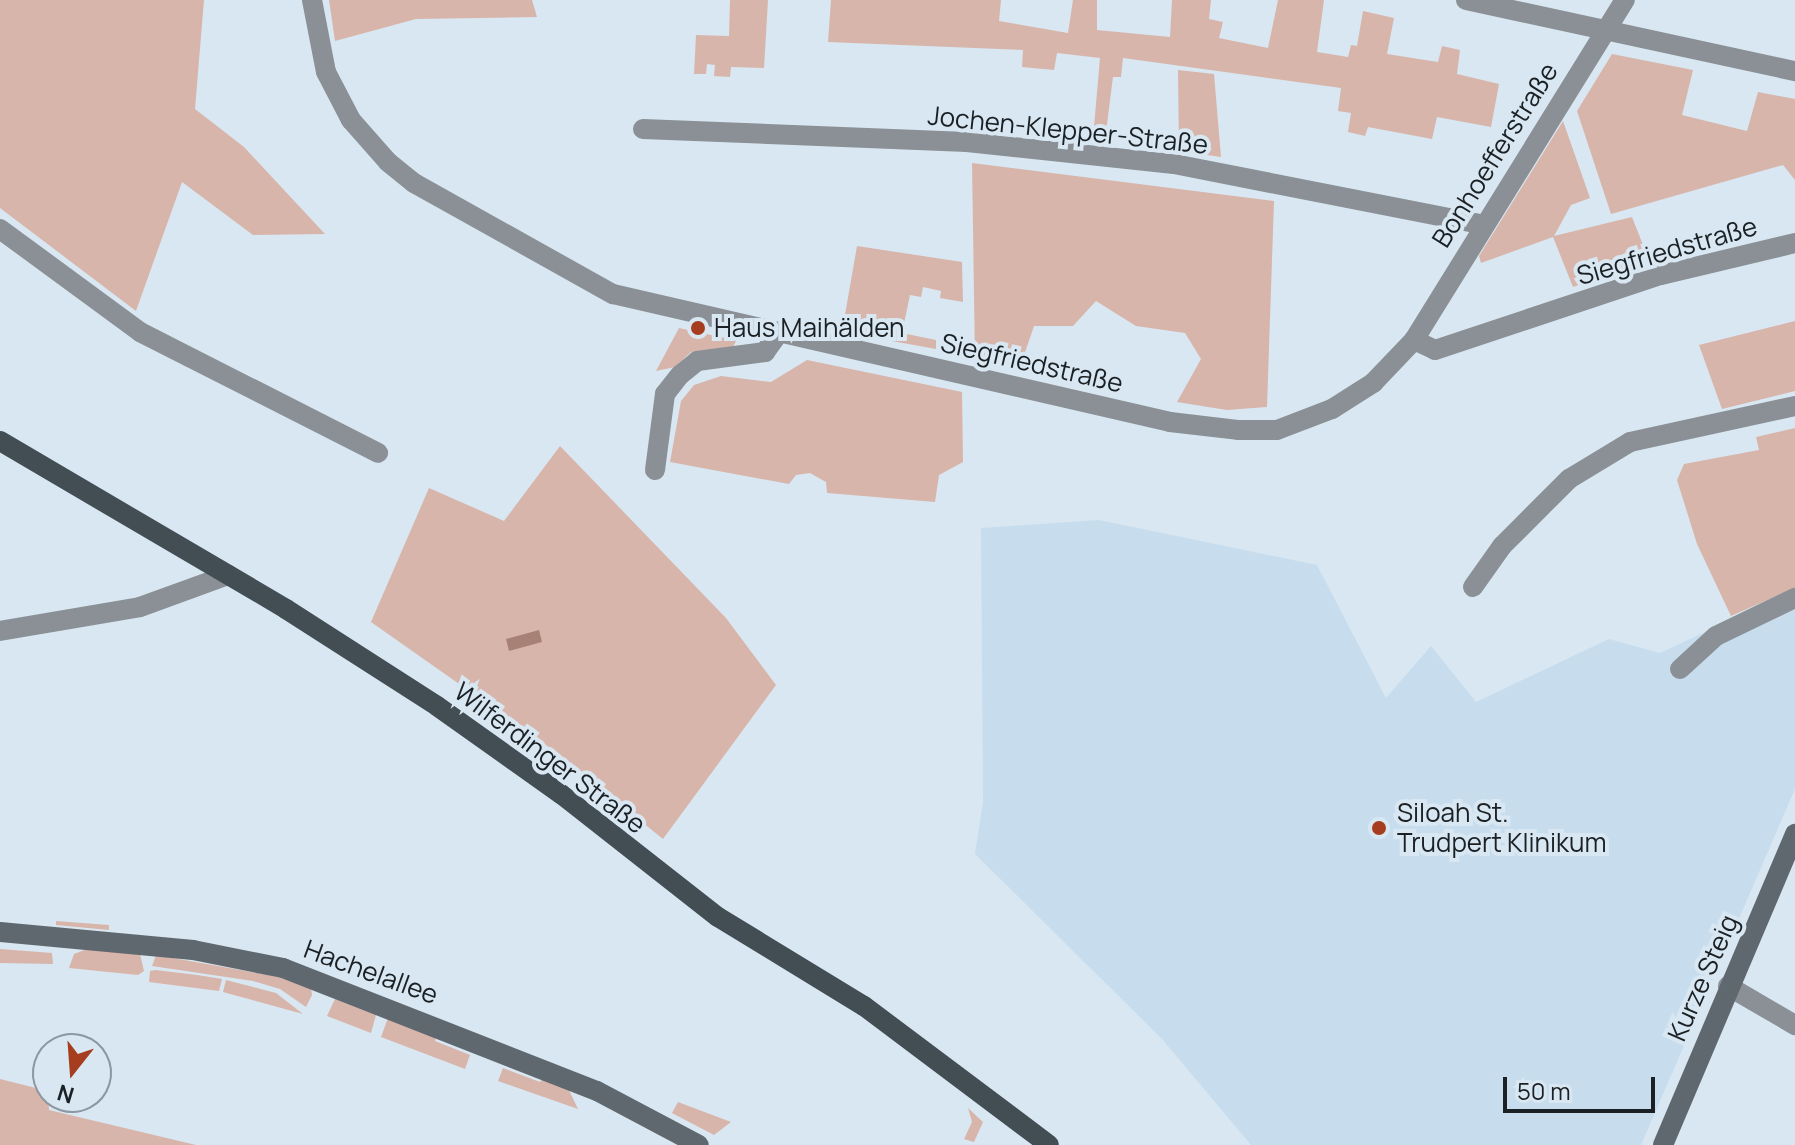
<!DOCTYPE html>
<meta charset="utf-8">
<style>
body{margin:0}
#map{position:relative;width:1795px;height:1145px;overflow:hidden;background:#d8e7f2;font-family:Manrope,sans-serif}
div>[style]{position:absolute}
.built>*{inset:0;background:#c7dded}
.green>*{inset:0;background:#d8b5aa}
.water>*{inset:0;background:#a78176}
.street>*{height:20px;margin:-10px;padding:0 10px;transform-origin:10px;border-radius:10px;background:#8a9095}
.secondary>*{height:20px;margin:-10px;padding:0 10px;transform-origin:10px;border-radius:10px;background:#5f686f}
.primary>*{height:20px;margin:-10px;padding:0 10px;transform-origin:10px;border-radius:10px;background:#424d54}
.dots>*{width:22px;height:22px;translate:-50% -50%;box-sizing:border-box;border:4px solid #d8e7f2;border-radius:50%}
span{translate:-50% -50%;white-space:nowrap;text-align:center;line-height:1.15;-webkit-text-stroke:8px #d8e7f2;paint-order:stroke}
.street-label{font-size:26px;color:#1a2024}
.poi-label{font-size:26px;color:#1a2024}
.left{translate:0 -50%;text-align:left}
.north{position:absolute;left:32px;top:1033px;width:80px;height:80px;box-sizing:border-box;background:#d8e7f2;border:2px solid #8c97a0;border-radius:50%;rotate:197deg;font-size:22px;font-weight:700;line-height:32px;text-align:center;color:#1a2024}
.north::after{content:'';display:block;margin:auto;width:28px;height:36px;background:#a53d1e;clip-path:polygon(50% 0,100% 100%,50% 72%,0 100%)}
.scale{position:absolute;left:1503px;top:1077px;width:152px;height:36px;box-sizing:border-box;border:4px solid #1a2024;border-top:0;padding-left:10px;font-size:24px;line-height:28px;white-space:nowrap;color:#1a2024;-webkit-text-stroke:6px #d8e7f2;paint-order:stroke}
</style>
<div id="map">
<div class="built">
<div style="clip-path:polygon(1099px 520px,1317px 565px,1386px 698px,1431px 646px,1476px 702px,1609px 639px,1660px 653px,1795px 590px,1795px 789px,1641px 1145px,1251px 1145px,1162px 1039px,975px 854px,983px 802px,981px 528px)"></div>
</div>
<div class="green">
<div style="clip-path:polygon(0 0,204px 0,195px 109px,244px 147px,325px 234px,253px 235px,182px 182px,136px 311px,0 208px)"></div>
<div style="clip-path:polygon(329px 0,532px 0,537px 17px,416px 19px,335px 41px)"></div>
<div style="clip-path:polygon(730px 0,768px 0,764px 68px,731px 67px,730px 77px,714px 76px,715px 65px,707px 64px,706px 74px,694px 74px,696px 35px,729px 36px)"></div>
<div style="clip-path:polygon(831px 0,1001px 0,999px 21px,1068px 33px,1073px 0,1097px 0,1097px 30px,1170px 37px,1172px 0,1211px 0,1209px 19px,1223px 22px,1219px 38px,1268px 48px,1278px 0,1324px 0,1317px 52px,1348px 57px,1351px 45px,1357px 46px,1363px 11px,1394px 18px,1387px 54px,1438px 62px,1442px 46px,1460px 50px,1457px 74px,1499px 84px,1491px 127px,1437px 117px,1432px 139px,1368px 127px,1365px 136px,1348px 132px,1351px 113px,1338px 111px,1341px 88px,1123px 58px,1121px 77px,1113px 77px,1105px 140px,1093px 138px,1100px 58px,1057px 53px,1054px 70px,1022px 67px,1023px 50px,828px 42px)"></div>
<div style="clip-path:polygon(1612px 54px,1693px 70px,1682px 115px,1747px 131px,1758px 92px,1795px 99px,1795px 180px,1783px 165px,1611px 214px,1577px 111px)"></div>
<div style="clip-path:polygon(1178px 70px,1214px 74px,1221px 157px,1179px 151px)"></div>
<div style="clip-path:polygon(1563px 121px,1590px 198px,1571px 205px,1554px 236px,1632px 217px,1649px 260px,1573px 287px,1553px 237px,1481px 263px,1479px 256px)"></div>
<div style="clip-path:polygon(972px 163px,1274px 201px,1267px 407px,1227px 410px,1177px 402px,1201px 359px,1185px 333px,1136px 326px,1096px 301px,1073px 326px,1034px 326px,1019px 370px,975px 360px)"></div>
<div style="clip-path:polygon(857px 246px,962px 262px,963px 302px,940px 298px,941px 291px,923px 287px,921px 297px,910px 295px,902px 333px,936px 340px,936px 349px,842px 332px)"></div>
<div style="clip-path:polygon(1795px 321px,1795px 391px,1722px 409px,1699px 345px)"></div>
<div style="clip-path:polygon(679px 328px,730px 339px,736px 341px,732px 349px,691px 352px,675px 367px,656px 371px)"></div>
<div style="clip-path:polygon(807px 360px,962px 392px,963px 462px,939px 475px,935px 502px,827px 493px,826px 482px,810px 473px,796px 475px,789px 484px,670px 462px,681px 401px,694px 385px,721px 376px,771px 382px)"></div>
<div style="clip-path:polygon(1795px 428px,1795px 588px,1731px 616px,1697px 544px,1677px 480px,1684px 464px,1759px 450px,1756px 437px)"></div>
<div style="clip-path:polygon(560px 446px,726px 618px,776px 685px,663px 839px,546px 745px,371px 622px,429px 488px,504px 521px)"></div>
<div style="clip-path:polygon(56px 921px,109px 925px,109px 930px,56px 925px)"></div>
<div style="clip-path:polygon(0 949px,52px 953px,53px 964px,0 963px)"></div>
<div style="clip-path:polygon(87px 949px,140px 954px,144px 971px,138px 975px,69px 968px,74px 954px)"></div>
<div style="clip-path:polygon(156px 955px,275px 976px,311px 987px,312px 995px,306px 1007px,280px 989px,253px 981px,152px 966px)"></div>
<div style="clip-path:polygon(156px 970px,197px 975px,222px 979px,219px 991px,149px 982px,150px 971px)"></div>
<div style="clip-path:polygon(226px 980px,276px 993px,303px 1014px,223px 992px)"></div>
<div style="clip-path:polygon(335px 999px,376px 1015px,371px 1033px,327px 1016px)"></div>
<div style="clip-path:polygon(388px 1018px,437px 1034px,435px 1041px,470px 1055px,465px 1069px,381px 1037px)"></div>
<div style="clip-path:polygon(503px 1068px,540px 1082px,545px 1076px,568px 1088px,578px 1109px,498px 1081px)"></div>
<div style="clip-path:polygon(0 1079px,48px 1091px,49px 1110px,196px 1145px,0 1145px)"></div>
<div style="clip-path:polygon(678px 1102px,731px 1122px,714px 1135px,672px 1113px)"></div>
<div style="clip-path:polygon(968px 1108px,983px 1122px,974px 1142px,964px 1139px,972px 1122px)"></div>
</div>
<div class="water">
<div style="clip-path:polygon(539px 630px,542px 642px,509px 651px,506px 639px)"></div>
</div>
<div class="street">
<div style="left:312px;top:0;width:73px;rotate:79deg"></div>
<div style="left:326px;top:72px;width:54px;rotate:62.5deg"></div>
<div style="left:351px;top:120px;width:56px;rotate:48.6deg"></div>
<div style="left:388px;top:162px;width:33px;rotate:39deg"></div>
<div style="left:414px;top:183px;width:228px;rotate:29.2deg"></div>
<div style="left:613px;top:294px;width:572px;rotate:12.94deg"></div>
<div style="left:1170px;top:422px;width:68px;rotate:6.7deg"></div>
<div style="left:1238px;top:430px;width:39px"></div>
<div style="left:1277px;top:430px;width:59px;rotate:-20.9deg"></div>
<div style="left:1332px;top:409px;width:49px;rotate:-32.4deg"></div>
<div style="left:1373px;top:383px;width:59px;rotate:-46.4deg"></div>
<div style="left:1414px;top:340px;width:400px;rotate:-58.2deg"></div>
<div style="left:1466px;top:0;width:337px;rotate:12.2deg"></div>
<div style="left:643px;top:129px;width:324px;rotate:2.3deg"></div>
<div style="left:967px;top:142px;width:208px;rotate:6.1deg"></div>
<div style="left:1174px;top:164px;width:313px;rotate:11.1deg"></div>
<div style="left:0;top:229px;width:174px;rotate:36.3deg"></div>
<div style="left:140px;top:332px;width:267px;rotate:26.9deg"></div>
<div style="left:1414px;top:340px;width:23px;rotate:25deg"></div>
<div style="left:1435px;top:350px;width:238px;rotate:-18.4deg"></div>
<div style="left:1661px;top:275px;width:138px;rotate:-13.4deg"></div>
<div style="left:655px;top:470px;width:77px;rotate:-82.5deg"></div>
<div style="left:665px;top:394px;width:24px;rotate:-52deg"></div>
<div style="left:680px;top:375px;width:22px;rotate:-39deg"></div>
<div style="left:697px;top:361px;width:69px;rotate:-7.5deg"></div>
<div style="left:765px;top:352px;width:22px;rotate:-54deg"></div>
<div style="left:1473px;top:587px;width:50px;rotate:-54.7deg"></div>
<div style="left:1502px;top:546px;width:95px;rotate:-45deg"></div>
<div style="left:1569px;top:479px;width:71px;rotate:-31.2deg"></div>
<div style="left:1630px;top:442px;width:169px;rotate:-12.3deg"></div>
<div style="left:0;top:631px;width:142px;rotate:-9.7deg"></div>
<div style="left:140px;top:607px;width:94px;rotate:-20deg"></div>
<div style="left:1680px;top:669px;width:49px;rotate:-42.5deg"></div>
<div style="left:1716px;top:636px;width:88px;rotate:-25.7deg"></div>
<div style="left:1728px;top:986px;width:78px;rotate:30.2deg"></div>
</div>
<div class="secondary">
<div style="left:0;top:932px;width:194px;rotate:5.3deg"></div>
<div style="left:193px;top:950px;width:92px;rotate:11.3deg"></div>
<div style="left:283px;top:968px;width:337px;rotate:21.4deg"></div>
<div style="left:597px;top:1091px;width:115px;rotate:27.9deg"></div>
<div style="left:1663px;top:1145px;width:338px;rotate:-67deg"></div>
</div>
<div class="primary">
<div style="left:0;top:441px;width:332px;rotate:30.4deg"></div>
<div style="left:286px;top:609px;width:179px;rotate:32.7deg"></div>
<div style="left:437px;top:706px;width:152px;rotate:35.4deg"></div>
<div style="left:561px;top:794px;width:199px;rotate:38.1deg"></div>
<div style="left:718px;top:917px;width:171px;rotate:31.4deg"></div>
<div style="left:864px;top:1006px;width:231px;rotate:36.9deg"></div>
</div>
<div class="dots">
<div style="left:698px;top:328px;background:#a53d1e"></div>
<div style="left:1379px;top:828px;background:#a53d1e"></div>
</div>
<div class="street-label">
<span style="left:1068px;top:130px;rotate:6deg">Jochen-Klepper-Straße</span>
<span style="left:1495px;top:155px;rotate:-58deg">Bonhoefferstraße</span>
<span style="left:1667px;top:251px;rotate:-16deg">Siegfriedstraße</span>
<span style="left:1032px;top:363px;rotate:13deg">Siegfriedstraße</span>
<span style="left:550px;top:758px;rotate:37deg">Wilferdinger Straße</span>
<span style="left:371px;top:972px;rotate:20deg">Hachelallee</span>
<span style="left:1703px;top:978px;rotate:-66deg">Kurze Steig</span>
</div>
<div class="poi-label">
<span class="left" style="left:714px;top:328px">Haus Maihälden</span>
<span class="left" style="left:1397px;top:828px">Siloah St.<br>Trudpert Klinikum</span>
</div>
<div class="north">N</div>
<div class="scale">50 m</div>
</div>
